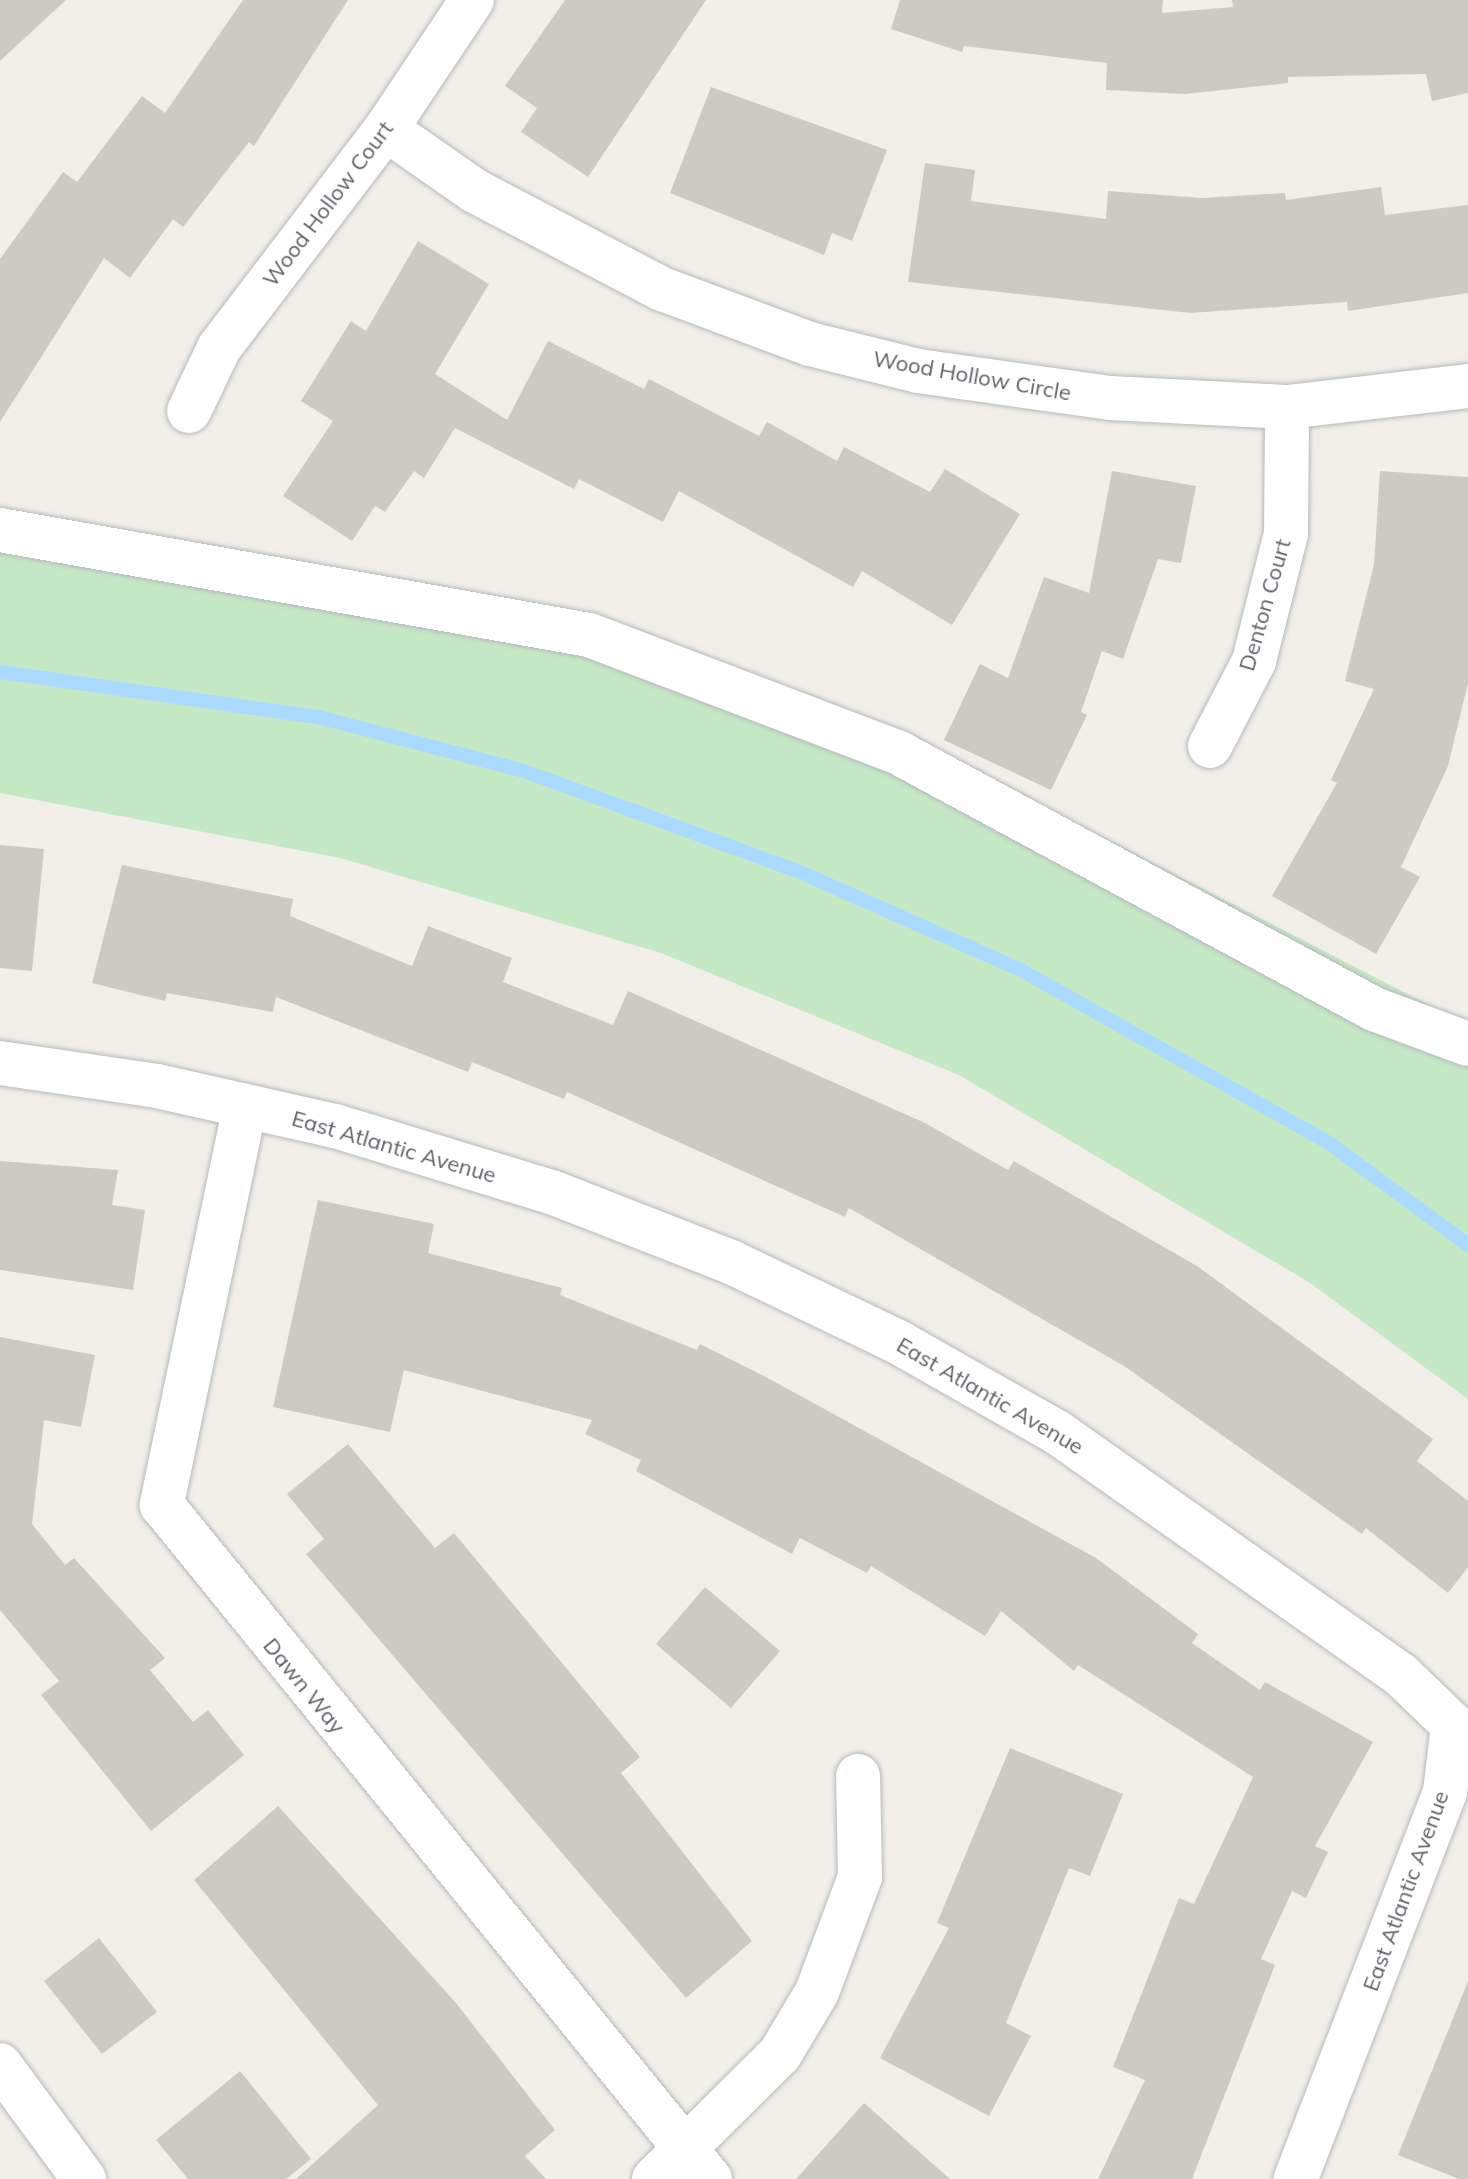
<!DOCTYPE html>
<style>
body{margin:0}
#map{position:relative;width:1468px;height:2179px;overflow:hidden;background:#f1efe8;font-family:Mulish,sans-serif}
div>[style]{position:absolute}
.green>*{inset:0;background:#c5e8c5}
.stream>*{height:14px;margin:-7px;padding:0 7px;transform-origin:7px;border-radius:7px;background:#aadaff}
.building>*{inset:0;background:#cccac5}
.roads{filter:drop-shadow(0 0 2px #b5b8bc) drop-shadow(0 0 2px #b5b8bc)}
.minor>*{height:44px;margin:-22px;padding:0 22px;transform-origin:22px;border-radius:22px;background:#fff}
span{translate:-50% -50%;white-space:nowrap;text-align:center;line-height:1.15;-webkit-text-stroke:6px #fff;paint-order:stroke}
.street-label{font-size:22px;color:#5f6368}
</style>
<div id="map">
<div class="green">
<div style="clip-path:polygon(0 509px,520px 605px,917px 742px,1468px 1025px,1468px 1399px,1310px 1283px,959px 1075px,661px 953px,340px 858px,0 793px)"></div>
</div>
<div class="stream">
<div style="left:0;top:672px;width:325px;rotate:8.1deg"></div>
<div style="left:322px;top:718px;width:209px;rotate:14.7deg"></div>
<div style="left:524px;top:771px;width:296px;rotate:20.1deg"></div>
<div style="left:802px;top:873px;width:237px;rotate:23.9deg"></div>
<div style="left:1019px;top:969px;width:359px;rotate:29.3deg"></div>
<div style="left:1332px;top:1145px;width:169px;rotate:36.3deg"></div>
</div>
<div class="building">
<div style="clip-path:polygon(0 0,66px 0,0 61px)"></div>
<div style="clip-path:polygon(243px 0,348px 0,254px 146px,249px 142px,183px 227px,173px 219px,130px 278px,104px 258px,0 422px,0 259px,63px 172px,77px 182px,142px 96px,165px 113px)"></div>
<div style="clip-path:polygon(565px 0,706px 0,588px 177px,521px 132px,537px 108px,505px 86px)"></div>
<div style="clip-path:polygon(900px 0,1163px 0,1162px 13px,1233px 7px,1232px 0,1468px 0,1468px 93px,1432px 101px,1426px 74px,1288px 77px,1288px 83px,1185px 94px,1106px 90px,1107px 63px,964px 46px,962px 52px,891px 29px)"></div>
<div style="clip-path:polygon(711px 87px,887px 150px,852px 241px,832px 233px,824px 255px,670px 193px)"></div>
<div style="clip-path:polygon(925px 163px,975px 170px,971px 201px,1106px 219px,1108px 191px,1202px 198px,1285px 193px,1286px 200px,1381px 187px,1385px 215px,1468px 205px,1468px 293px,1348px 311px,1347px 302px,1190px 313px,908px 282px)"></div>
<div style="clip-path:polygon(418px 241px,489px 284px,435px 374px,507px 420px,548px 341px,644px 389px,649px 379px,759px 436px,767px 422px,837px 461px,844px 447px,930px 492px,945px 469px,1020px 514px,952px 625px,862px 571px,853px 587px,679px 491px,663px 522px,579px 479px,574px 489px,455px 428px,424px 478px,414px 471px,385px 512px,375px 506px,352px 541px,283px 496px,333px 421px,301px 401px,351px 321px,366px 331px)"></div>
<div style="clip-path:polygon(1112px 471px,1196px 486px,1181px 563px,1158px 559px,1123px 659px,1102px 651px,1081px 712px,1087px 715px,1051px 790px,944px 740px,980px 664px,1008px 678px,1044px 577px,1089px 593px)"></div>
<div style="clip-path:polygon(1380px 471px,1468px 477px,1468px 683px,1448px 766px,1401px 867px,1420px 877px,1376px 954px,1272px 896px,1337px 783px,1331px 780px,1374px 689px,1345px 681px,1374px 565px)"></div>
<div style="clip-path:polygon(0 845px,44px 849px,32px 971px,0 968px)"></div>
<div style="clip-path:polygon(122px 865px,293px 899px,290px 916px,412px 966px,428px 926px,512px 958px,503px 982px,613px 1025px,628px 991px,925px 1123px,1008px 1170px,1014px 1161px,1197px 1266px,1433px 1439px,1417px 1461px,1468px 1501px,1468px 1567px,1448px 1593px,1366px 1528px,1362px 1534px,1124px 1366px,849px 1208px,845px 1217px,567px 1092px,564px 1099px,472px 1062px,468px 1072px,276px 997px,273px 1012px,167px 993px,165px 1001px,92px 983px)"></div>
<div style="clip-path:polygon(0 1161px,118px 1170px,112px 1205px,145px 1210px,133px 1290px,0 1270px)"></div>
<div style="clip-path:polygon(318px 1200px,434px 1224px,428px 1253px,562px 1288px,560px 1295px,697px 1350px,700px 1344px,766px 1377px,1096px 1558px,1198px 1634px,1192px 1643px,1260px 1690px,1265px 1682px,1373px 1742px,1315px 1846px,1328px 1852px,1306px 1898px,1292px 1891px,1261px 1959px,1275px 1965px,1192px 2179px,1098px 2179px,1145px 2080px,1113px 2067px,1179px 1898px,1194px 1904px,1253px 1777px,1078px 1665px,1074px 1671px,1001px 1611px,985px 1636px,871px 1566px,867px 1573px,800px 1538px,792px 1554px,636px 1471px,641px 1460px,585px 1434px,592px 1420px,404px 1370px,390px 1432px,273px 1407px)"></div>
<div style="clip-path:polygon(0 1337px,95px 1355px,81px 1427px,44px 1420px,32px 1524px,65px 1565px,74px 1558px,165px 1658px,150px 1670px,193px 1722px,208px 1710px,244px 1755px,151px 1831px,41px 1695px,59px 1681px,0 1610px)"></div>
<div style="clip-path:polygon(348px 1444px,435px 1548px,454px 1533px,640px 1757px,621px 1773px,752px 1941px,686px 1998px,306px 1554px,324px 1539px,287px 1494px)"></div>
<div style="clip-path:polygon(705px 1587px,780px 1651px,731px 1708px,656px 1644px)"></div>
<div style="clip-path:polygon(1010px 1748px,1123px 1794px,1090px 1876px,1069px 1868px,1006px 2023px,1031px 2036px,989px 2116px,880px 2058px,949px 1928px,937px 1923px)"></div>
<div style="clip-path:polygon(278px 1806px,456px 2003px,555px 2130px,525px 2156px,546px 2179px,296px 2179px,378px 2105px,194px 1880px)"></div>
<div style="clip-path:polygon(99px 1938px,157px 2012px,102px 2054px,44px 1981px)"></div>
<div style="clip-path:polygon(1468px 1981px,1468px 2179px,1459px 2179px,1398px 2155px)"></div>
<div style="clip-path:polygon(240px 2071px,311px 2159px,286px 2179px,188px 2179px,156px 2140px)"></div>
<div style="clip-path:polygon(864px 2103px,950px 2179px,796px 2179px)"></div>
</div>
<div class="roads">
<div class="minor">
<div style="left:386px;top:129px;width:108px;rotate:34.9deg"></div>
<div style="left:475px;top:191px;width:211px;rotate:27.7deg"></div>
<div style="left:662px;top:289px;width:158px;rotate:20.4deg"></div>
<div style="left:810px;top:344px;width:111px;rotate:14deg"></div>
<div style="left:918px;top:371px;width:194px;rotate:8deg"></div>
<div style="left:1110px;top:398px;width:177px;rotate:2.9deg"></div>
<div style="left:1287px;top:407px;width:182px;rotate:-6.6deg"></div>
<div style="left:189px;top:411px;width:70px;rotate:-64.5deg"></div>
<div style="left:219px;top:348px;width:275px;rotate:-52.7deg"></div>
<div style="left:386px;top:129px;width:155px;rotate:-56.3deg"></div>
<div style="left:0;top:530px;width:598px;rotate:10.11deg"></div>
<div style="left:589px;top:635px;width:332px;rotate:20.8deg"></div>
<div style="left:899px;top:753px;width:540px;rotate:28.32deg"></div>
<div style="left:1374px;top:1009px;width:100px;rotate:20.4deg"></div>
<div style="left:1210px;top:746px;width:96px;rotate:-62.6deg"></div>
<div style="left:1254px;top:661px;width:131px;rotate:-75.9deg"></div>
<div style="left:1286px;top:534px;width:127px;rotate:-89.5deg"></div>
<div style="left:0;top:1063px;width:159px;rotate:8.3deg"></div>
<div style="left:157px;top:1086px;width:182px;rotate:12.7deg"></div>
<div style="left:335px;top:1126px;width:229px;rotate:17deg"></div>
<div style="left:554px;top:1193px;width:190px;rotate:21.3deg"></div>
<div style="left:731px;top:1262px;width:185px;rotate:25.6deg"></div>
<div style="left:898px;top:1342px;width:184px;rotate:29.6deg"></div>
<div style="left:1058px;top:1433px;width:420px;rotate:35.2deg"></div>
<div style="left:1401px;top:1675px;width:72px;rotate:43.9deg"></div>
<div style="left:1453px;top:1725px;width:67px;rotate:96.8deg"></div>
<div style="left:1445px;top:1792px;width:415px;rotate:111.1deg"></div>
<div style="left:245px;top:1106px;width:408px;rotate:101.8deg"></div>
<div style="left:162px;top:1505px;width:869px;rotate:50.89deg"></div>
<div style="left:0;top:2065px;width:142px;rotate:53.6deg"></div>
<div style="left:654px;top:2179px;width:177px;rotate:-44.8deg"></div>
<div style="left:780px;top:2054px;width:72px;rotate:-59.2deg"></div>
<div style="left:817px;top:1992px;width:123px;rotate:-69.5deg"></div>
<div style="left:860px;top:1877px;width:101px;rotate:-91.1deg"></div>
</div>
</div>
<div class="street-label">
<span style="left:328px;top:204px;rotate:-53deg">Wood Hollow Court</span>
<span style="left:972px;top:376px;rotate:10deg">Wood Hollow Circle</span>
<span style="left:1265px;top:605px;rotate:-74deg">Denton Court</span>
<span style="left:394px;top:1147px;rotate:16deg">East Atlantic Avenue</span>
<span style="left:990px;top:1396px;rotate:30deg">East Atlantic Avenue</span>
<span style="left:304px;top:1686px;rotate:51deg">Dawn Way</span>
<span style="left:1406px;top:1891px;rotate:-70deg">East Atlantic Avenue</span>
</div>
</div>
